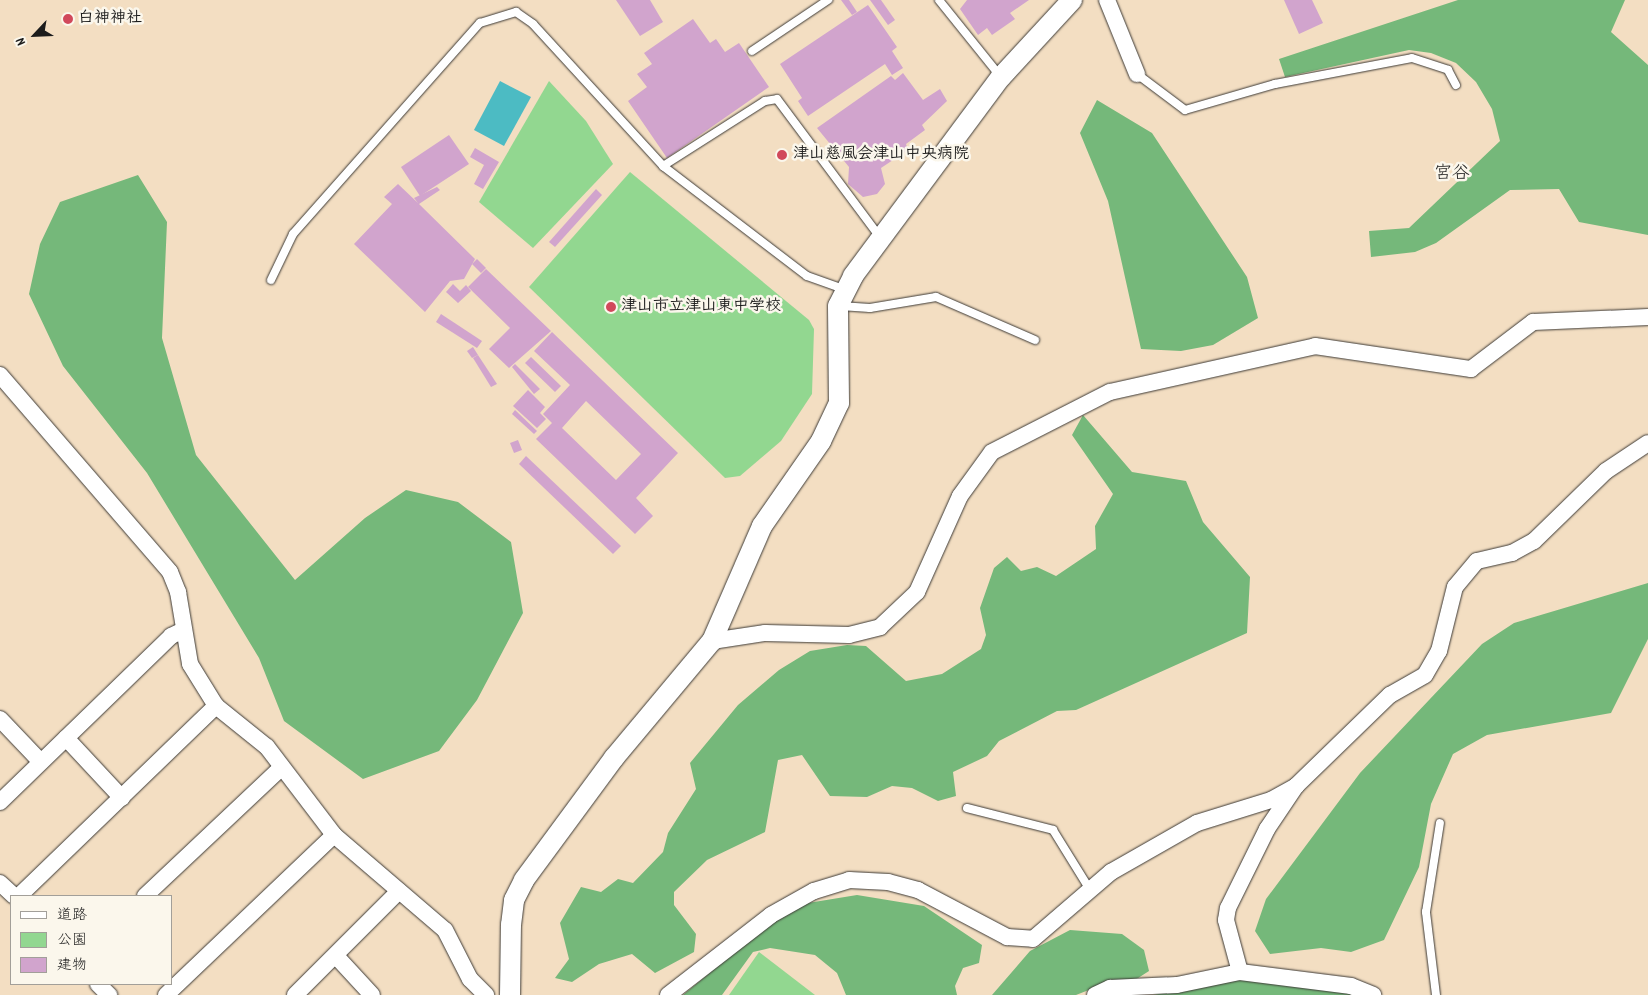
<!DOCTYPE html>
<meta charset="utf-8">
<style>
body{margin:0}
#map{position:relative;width:1648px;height:995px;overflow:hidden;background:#f3dec2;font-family:Dekko,"Klee One",sans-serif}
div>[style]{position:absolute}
.green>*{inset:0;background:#92d790}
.forest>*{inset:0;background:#75b87a}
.water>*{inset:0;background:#4cbbc3}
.building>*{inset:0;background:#d1a4cd}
.roads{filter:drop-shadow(0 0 1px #3c3935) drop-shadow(0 0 1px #3c3935)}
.service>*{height:8px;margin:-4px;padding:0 4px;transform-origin:4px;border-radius:4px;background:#fff}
.minor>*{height:16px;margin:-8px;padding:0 8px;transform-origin:8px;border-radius:8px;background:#fff}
.tertiary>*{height:20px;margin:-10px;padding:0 10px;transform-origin:10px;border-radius:10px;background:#fff}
.dots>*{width:14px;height:14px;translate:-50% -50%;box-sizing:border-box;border:2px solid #fbf7ec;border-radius:50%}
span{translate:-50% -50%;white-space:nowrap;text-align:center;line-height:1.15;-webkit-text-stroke:5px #fbf7ec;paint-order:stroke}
.poi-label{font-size:16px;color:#1c1c1c;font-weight:700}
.left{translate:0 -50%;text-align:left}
.neighbourhood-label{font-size:18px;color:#1c1c1c}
.legend{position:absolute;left:10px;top:895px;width:162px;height:90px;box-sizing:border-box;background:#fbf7ec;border:1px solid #a29f99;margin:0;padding:6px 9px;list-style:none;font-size:15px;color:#1c1c1c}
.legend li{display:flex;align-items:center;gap:10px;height:25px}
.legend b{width:25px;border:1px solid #a29f99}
.north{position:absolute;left:10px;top:10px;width:50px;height:50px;-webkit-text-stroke:4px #fbf7ec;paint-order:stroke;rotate:245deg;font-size:14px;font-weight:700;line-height:20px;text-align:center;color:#1c1c1c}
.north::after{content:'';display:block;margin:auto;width:18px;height:22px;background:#1c1c1c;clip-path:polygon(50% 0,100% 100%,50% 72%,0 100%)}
</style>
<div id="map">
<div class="green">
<div style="clip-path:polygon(549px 81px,586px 121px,613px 164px,533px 248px,479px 202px)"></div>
<div style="clip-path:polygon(630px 172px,809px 320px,814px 329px,812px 394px,781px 441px,740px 476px,725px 478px,529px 287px)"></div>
<div style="clip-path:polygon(759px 952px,815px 995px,729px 995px)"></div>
</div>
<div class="forest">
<div style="clip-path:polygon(1458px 0,1625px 0,1611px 32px,1648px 65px,1648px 235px,1579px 222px,1559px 189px,1510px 190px,1436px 243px,1415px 252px,1371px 257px,1369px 231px,1409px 228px,1500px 141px,1492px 109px,1476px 82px,1456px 63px,1431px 53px,1409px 50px,1285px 77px,1279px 59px)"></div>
<div style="clip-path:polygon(1097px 100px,1152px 133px,1247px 277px,1258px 318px,1213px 345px,1181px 351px,1141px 349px,1108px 201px,1080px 133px)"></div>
<div style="clip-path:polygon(138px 175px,167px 222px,162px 338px,196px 455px,295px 580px,365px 518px,406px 490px,458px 502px,511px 542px,523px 613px,477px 700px,439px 751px,363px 779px,284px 721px,259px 658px,147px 473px,63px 366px,29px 294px,40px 244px,60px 202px)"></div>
<div style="clip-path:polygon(1083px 415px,1132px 472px,1186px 481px,1203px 522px,1250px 577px,1247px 633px,1076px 710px,1057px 711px,999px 741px,987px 756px,953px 772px,956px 796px,938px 801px,912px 788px,892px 786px,867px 797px,830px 796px,802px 755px,778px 760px,765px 832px,707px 860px,674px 892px,674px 905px,696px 934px,694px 952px,655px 973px,632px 954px,599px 964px,572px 982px,555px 978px,569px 959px,560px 923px,581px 887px,601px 892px,618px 879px,633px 883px,663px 852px,668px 833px,696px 789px,690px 763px,738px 705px,779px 670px,810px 651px,847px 645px,866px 646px,906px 681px,942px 674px,981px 649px,986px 635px,980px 608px,994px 568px,1007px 557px,1021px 571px,1037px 567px,1056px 576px,1096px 549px,1095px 526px,1113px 494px,1072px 435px)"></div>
<div style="clip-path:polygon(1648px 583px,1648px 639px,1611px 713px,1487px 735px,1453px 754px,1431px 804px,1419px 867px,1384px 940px,1351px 952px,1321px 948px,1270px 954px,1255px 931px,1266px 899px,1360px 773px,1482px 644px,1514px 623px)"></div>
<div style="clip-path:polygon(857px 895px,924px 906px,982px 945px,979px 963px,963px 968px,955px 986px,957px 995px,846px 995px,837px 973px,815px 955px,770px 948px,753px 952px,722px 995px,683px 995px,771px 922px,808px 903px)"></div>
<div style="clip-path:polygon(1070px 930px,1122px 934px,1144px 950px,1149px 971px,1135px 980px,1099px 986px,1076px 995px,992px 995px,1030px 951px)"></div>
<div style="clip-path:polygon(1236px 980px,1272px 980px,1362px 995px,1153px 995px)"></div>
</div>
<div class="water">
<div style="clip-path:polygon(500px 81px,531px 97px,504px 146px,474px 130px)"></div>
</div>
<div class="building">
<div style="clip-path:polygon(616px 0,650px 0,663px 22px,640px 36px)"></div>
<div style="clip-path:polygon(841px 0,849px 0,857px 12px,852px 15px)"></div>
<div style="clip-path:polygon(870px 0,881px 0,895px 20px,888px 25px)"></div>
<div style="clip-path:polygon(967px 0,1029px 0,1010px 13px,1015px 19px,992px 35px,987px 28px,978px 35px,960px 9px)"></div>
<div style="clip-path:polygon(1284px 0,1312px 0,1323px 23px,1299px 34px)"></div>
<div style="clip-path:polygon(868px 5px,897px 47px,892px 51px,903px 68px,892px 75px,885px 64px,808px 116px,798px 101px,802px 98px,780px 64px)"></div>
<div style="clip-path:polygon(693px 19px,710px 43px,716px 39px,725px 52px,739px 43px,769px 87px,667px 158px,628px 101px,647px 87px,637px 74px,652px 64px,644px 53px)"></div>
<div style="clip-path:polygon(903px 73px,923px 100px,940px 89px,947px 101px,922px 125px,925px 130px,906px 144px,908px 150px,881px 168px,885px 184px,877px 194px,863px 197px,848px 184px,849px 167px,817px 128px,891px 76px,895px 80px)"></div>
<div style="clip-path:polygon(449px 135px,469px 164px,420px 196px,401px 167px)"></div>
<div style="clip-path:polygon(475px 148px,499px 162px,483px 189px,474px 184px,484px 165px,470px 157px)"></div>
<div style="clip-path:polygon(398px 184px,418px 203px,414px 198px,437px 187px,440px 190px,419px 204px,475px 259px,464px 279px,450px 281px,425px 312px,354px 244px,392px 204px,384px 197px)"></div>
<div style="clip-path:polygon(596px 189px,602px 195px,555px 247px,549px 242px)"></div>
<div style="clip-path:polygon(477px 259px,486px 268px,481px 273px,472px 264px)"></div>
<div style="clip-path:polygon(486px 269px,551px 331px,509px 368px,489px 349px,510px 328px,468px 287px)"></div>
<div style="clip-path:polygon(453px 284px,460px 291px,466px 285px,471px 291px,458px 303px,446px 292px)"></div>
<div style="clip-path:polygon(441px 314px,482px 341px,477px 348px,436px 322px)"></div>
<div style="clip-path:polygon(evenodd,552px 332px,678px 453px,636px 498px,653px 516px,635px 534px,536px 439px,552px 423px,543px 414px,570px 385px,534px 351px,552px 332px,586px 401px,641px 454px,616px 480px,562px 428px,586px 401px)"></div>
<div style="clip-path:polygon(473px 347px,478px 355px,472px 358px,467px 351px)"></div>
<div style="clip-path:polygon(478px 355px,497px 384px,491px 387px,473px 358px)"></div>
<div style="clip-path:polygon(531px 357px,561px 386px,555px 392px,525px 363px)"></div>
<div style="clip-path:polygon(515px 364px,540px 389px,534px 394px,512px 367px)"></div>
<div style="clip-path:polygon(528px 390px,545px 407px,540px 413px,546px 419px,537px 428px,513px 406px)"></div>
<div style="clip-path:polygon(515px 410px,537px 431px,534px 434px,512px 414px)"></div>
<div style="clip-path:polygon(518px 440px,522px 450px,514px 453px,510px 443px)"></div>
<div style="clip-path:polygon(526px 456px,621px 546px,613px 554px,519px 464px)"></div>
</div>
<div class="roads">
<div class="service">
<div style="left:939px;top:0;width:97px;rotate:51.2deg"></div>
<div style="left:752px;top:51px;width:92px;rotate:-33.9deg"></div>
<div style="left:1137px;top:74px;width:60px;rotate:36.9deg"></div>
<div style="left:1185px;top:110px;width:94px;rotate:-16.1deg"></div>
<div style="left:1275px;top:84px;width:139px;rotate:-10.7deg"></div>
<div style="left:1412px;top:58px;width:38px;rotate:18deg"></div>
<div style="left:1448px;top:70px;width:17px;rotate:62deg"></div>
<div style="left:663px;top:166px;width:121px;rotate:-32.5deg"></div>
<div style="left:765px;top:101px;width:12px;rotate:-9deg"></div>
<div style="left:777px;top:99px;width:171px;rotate:53.3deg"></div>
<div style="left:271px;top:280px;width:51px;rotate:-64.4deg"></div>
<div style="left:293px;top:234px;width:282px;rotate:-48.5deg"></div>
<div style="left:480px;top:23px;width:38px;rotate:-17deg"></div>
<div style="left:516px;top:12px;width:21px;rotate:35deg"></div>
<div style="left:533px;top:24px;width:193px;rotate:47.5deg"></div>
<div style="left:663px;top:166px;width:181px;rotate:37.4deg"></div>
<div style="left:807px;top:276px;width:41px;rotate:19.7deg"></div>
<div style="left:840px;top:306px;width:30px;rotate:4deg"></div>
<div style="left:870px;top:308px;width:67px;rotate:-9.5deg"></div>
<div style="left:936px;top:297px;width:108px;rotate:23.5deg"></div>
<div style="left:967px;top:808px;width:89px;rotate:14.3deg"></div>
<div style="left:1053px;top:830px;width:68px;rotate:58.2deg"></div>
<div style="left:1436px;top:995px;width:84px;rotate:-96.9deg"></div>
<div style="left:1426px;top:912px;width:90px;rotate:-81.1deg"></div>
</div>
<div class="minor">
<div style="left:1107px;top:0;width:80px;rotate:67.9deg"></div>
<div style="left:0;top:375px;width:260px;rotate:49.2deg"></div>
<div style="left:170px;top:572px;width:22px;rotate:68deg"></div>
<div style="left:178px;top:592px;width:73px;rotate:80.5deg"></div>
<div style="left:190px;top:664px;width:49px;rotate:58.2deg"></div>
<div style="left:216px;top:706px;width:65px;rotate:38.8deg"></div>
<div style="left:267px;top:747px;width:111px;rotate:52.7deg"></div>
<div style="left:334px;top:835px;width:146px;rotate:40.6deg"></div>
<div style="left:445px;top:930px;width:55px;rotate:63deg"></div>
<div style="left:470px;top:979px;width:23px;rotate:45deg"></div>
<div style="left:712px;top:641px;width:54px;rotate:-8.6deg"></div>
<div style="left:765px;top:633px;width:84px;rotate:1.4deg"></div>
<div style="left:849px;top:635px;width:32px;rotate:-14deg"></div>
<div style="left:880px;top:627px;width:51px;rotate:-43.4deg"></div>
<div style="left:917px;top:592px;width:105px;rotate:-65.9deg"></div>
<div style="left:960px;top:496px;width:54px;rotate:-54deg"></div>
<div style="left:992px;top:452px;width:132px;rotate:-27deg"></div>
<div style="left:1110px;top:392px;width:210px;rotate:-12.6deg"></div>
<div style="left:1315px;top:346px;width:158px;rotate:8.4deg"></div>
<div style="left:1471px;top:369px;width:78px;rotate:-37.2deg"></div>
<div style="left:1533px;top:322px;width:115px;rotate:-2.5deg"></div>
<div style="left:0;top:719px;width:59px;rotate:46.4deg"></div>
<div style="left:66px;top:738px;width:82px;rotate:47deg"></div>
<div style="left:0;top:802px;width:238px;rotate:-44.1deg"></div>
<div style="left:171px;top:636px;width:14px;rotate:-25deg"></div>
<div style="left:0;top:883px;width:19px;rotate:43deg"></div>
<div style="left:19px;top:896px;width:274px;rotate:-44deg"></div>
<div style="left:145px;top:896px;width:188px;rotate:-43.3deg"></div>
<div style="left:336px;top:956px;width:53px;rotate:47.3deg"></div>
<div style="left:1240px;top:972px;width:54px;rotate:-105.1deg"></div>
<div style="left:1226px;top:920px;width:12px;rotate:-81deg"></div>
<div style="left:1228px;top:908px;width:88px;rotate:-63.7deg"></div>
<div style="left:1267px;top:829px;width:52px;rotate:-56deg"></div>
<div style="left:1296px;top:786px;width:131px;rotate:-44.1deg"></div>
<div style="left:1390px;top:695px;width:40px;rotate:-29.7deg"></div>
<div style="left:1425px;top:675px;width:28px;rotate:-60deg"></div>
<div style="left:1439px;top:651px;width:66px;rotate:-76deg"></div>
<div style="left:1455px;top:587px;width:34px;rotate:-50deg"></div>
<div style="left:1477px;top:561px;width:36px;rotate:-13deg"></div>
<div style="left:1512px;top:553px;width:25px;rotate:-29deg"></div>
<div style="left:1534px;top:541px;width:100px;rotate:-44.2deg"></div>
<div style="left:1606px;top:471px;width:50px;rotate:-33.7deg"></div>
<div style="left:98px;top:984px;width:16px;rotate:45deg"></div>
<div style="left:166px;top:995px;width:232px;rotate:-43.6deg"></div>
<div style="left:295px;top:995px;width:147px;rotate:-45deg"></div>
<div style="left:668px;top:995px;width:130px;rotate:-37.8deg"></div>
<div style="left:771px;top:915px;width:49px;rotate:-29.2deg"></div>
<div style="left:814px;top:891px;width:37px;rotate:-17deg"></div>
<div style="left:849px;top:880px;width:39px;rotate:3deg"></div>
<div style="left:888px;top:882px;width:31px;rotate:15deg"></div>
<div style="left:918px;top:890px;width:101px;rotate:27.8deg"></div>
<div style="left:1007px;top:937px;width:26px;rotate:4deg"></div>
<div style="left:1033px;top:939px;width:103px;rotate:-40.7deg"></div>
<div style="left:1111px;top:872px;width:99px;rotate:-29.7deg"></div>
<div style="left:1197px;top:823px;width:77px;rotate:-17.3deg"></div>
<div style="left:1271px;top:800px;width:29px;rotate:-29deg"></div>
<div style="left:1095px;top:995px;width:17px;rotate:-25deg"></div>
<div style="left:1110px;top:988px;width:67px;rotate:-2.6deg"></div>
<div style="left:1177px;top:985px;width:64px;rotate:-11.7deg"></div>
<div style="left:1240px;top:972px;width:112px;rotate:7.2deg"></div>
<div style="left:1351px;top:986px;width:24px;rotate:22deg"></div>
</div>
<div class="tertiary">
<div style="left:510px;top:995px;width:70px;rotate:-89.2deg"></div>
<div style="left:511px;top:925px;width:25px;rotate:-83deg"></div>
<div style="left:514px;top:900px;width:22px;rotate:-63deg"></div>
<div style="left:524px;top:880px;width:152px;rotate:-53.6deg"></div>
<div style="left:614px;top:758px;width:153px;rotate:-50.1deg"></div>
<div style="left:712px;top:641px;width:125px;rotate:-66.5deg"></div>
<div style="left:762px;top:526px;width:103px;rotate:-55.2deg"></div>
<div style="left:821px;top:441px;width:42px;rotate:-64.7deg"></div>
<div style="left:839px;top:403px;width:97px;rotate:-90.6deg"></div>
<div style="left:838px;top:306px;width:34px;rotate:-63deg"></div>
<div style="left:853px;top:276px;width:248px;rotate:-53.4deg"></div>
<div style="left:1001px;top:77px;width:105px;rotate:-47.3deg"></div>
</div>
</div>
<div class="dots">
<div style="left:68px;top:19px;background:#d1495b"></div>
<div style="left:782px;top:155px;background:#d1495b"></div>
<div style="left:611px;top:307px;background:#d1495b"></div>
</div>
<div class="poi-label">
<span class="left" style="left:78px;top:19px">白神神社</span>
<span class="left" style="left:793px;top:155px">津山慈風会津山中央病院</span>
<span class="left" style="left:621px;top:307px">津山市立津山東中学校</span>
</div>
<div class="neighbourhood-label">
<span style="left:1452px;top:175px">宮谷</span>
</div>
<ul class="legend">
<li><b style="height:6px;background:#fff"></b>道路</li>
<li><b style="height:14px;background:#92d790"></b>公園</li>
<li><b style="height:14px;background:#d1a4cd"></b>建物</li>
</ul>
<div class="north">N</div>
</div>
